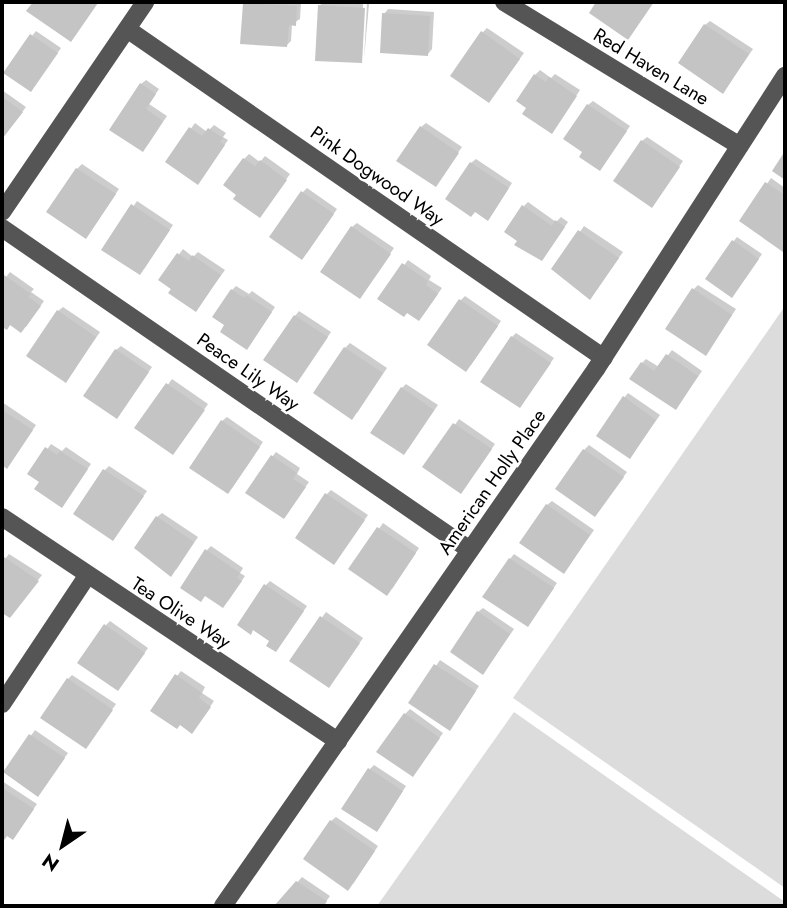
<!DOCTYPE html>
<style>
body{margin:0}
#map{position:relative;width:787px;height:908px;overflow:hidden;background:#fff;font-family:Jost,sans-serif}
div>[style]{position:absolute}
.green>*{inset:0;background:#dcdcdc}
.shadow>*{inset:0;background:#0003}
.building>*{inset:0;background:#c4c4c4}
.minor>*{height:18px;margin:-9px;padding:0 9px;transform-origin:9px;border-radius:9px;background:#555}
span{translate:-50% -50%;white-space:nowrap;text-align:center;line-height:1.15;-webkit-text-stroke:5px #fff;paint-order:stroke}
.street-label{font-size:19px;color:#000}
.frame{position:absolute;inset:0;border:4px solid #000;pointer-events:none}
.north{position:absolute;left:28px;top:810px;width:70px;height:70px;-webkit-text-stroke:5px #fff;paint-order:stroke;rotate:215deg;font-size:19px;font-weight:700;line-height:28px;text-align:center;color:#000}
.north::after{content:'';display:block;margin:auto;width:24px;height:32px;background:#000;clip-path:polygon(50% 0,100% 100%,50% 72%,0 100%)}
</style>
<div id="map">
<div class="green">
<div style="clip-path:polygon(785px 306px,785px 888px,513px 698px)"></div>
<div style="clip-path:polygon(514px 712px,785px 902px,785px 906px,377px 906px)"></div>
</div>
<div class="shadow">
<div style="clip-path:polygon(246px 2px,301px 2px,300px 19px,292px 24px,291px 41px,287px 45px)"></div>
<div style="clip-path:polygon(324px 2px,363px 3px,361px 61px,319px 6px)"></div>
<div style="clip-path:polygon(367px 4px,369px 4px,364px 59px)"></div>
<div style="clip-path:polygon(388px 9px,434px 12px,432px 49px,428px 54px,384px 14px)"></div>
<div style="clip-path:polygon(710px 21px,753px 49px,727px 87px,705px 25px)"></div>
<div style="clip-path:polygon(487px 28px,524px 53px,493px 96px,483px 32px)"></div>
<div style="clip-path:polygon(36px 31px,61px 48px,35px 85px,32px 36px)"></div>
<div style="clip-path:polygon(540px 70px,551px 78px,555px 74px,580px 90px,556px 127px,535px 75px)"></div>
<div style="clip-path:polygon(146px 80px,159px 89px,149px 104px,167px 116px,147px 146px,141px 84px)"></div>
<div style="clip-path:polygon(2px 90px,26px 107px,2px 139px)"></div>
<div style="clip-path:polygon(593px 101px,630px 126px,604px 164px,588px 105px)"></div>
<div style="clip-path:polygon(195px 123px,207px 132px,214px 125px,226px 133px,223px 137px,228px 140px,202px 178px,167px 162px)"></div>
<div style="clip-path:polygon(426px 123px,462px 147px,436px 185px,421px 127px)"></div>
<div style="clip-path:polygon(647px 137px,683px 161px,656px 201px,642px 141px)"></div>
<div style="clip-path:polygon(249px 154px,260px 162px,265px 156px,290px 174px,264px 211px,238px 194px,244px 159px)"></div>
<div style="clip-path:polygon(476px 159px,512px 183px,492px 214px,471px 163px)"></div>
<div style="clip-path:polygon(82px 164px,119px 189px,90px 232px,77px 169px)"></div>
<div style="clip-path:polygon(771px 178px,785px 188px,783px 249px,741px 221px)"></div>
<div style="clip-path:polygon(307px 188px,337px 209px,307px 253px,302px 193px)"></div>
<div style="clip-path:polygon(137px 201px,173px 225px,144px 269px,103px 249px)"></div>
<div style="clip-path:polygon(528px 202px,556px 222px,561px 217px,568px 222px,546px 254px,524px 206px)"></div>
<div style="clip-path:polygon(357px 223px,394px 248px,364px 292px,352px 227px)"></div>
<div style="clip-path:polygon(584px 226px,623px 252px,594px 293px,554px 269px)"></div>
<div style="clip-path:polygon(737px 237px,762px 254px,736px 291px,733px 242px)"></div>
<div style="clip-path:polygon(183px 249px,193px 257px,198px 252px,225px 270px,196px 310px,160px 280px)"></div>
<div style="clip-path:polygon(408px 260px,431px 276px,429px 280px,442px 288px,423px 315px,379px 298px)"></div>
<div style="clip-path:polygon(10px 272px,34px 289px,31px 292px,44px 301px,26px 327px,11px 324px,7px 328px,2px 325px,2px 282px)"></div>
<div style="clip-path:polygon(698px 285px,736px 309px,710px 349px,694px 289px)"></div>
<div style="clip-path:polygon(236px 286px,249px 294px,252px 291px,275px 307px,251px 343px,226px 325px,232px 290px)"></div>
<div style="clip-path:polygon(465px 296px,501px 321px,471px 365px,460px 301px)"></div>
<div style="clip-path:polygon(63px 307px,100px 332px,70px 376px,58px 311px)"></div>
<div style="clip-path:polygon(299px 311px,331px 332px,301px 376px,295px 316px)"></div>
<div style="clip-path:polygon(516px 333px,554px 358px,520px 406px,512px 337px)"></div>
<div style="clip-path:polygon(350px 343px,387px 368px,357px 413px,345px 348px)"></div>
<div style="clip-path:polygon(121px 346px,152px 367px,121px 412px,116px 350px)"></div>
<div style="clip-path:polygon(672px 350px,702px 371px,680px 403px,642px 363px,646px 359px,659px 367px)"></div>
<div style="clip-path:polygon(172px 379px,208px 404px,177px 448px,137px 428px)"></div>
<div style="clip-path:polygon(406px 384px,438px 405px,408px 449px,402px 388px)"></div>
<div style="clip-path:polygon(628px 393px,660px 415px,634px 452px,624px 398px)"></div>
<div style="clip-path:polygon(2px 402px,36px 425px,7px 467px,2px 463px)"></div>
<div style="clip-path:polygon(227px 417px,263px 442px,232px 488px,222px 421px)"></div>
<div style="clip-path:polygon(459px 419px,495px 444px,465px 487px,425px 467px)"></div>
<div style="clip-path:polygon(51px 444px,62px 451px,66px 447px,91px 464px,66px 501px,29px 474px)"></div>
<div style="clip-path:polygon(589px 445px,627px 472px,595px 515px,584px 450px)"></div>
<div style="clip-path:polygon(276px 452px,300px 468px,297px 474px,309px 482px,288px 512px,272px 457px)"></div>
<div style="clip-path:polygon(109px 466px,147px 491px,113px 539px,105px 470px)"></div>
<div style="clip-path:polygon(331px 490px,368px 515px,334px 563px,327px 494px)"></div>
<div style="clip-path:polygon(552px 501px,594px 530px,568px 567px,547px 505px)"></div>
<div style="clip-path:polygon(162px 513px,198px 537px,176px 570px,157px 517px)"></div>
<div style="clip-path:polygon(383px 523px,419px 548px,392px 589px,351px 569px)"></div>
<div style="clip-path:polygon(211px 546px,243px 568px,240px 573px,245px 576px,228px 601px,207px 550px)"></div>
<div style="clip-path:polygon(9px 554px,42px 575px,10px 616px,2px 611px,2px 563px)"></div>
<div style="clip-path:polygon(514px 554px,557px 583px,532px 620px,510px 559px)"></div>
<div style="clip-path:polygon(270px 581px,307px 606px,280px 645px,254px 629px,266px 585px)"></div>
<div style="clip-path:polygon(483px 608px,514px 629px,487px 668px,478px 612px)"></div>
<div style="clip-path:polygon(326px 612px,363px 638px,333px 681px,291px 660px)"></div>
<div style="clip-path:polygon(110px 621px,148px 648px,122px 685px,106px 625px)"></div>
<div style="clip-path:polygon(440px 660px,479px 686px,454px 724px,411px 703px)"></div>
<div style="clip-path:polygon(181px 671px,205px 687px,202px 693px,214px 701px,196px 727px,177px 676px)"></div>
<div style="clip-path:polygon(72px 675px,116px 704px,86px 747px,68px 679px)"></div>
<div style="clip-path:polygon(410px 709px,443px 733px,413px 775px,405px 714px)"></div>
<div style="clip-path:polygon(35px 730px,68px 753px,38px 795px,5px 772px)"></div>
<div style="clip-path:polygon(374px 765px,406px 786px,381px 825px,370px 769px)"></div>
<div style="clip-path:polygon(2px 781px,37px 804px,17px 833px,8px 834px,2px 842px)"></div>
<div style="clip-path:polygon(336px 817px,378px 846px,353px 884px,331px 821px)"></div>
<div style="clip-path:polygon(302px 877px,330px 896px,323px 906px,276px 906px)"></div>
</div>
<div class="building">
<div style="clip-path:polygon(33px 2px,96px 2px,98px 3px,71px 42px,26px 11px)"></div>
<div style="clip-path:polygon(596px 2px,654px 2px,628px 40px,589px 13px)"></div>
<div style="clip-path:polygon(243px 3px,297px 6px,296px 26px,289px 25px,287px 47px,240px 44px)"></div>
<div style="clip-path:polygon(318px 5px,365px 8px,362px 63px,315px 61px)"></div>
<div style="clip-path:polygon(382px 13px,430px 16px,428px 56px,380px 53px)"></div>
<div style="clip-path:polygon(704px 24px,749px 54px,723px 94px,678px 63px)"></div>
<div style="clip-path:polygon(481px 31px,520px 59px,489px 103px,450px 76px)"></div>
<div style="clip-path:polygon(30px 34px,58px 53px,31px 92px,3px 73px)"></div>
<div style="clip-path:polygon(534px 74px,546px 82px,549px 77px,577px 96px,552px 134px,522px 114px,526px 108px,516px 101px)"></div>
<div style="clip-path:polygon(140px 83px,156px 94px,146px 109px,163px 121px,143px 152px,109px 130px)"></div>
<div style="clip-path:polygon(2px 97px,23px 112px,2px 139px)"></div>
<div style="clip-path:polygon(587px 104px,627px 131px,600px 171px,579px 157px,582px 152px,563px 139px)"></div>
<div style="clip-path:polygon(420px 126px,459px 153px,436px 187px,396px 161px)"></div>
<div style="clip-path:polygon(189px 127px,202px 136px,208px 128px,223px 138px,220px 142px,225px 145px,198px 185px,165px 162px)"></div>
<div style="clip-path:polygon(641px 140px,680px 167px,652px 208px,613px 181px)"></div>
<div style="clip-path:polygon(785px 151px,785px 180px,772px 171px)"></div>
<div style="clip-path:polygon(243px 158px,255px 166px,260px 160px,287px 180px,260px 218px,233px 199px,236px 195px,223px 185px)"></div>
<div style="clip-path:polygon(470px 162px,509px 188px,488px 221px,475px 212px,471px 217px,445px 199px)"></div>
<div style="clip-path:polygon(76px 168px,116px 194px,86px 239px,46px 212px)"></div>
<div style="clip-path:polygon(765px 182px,785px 195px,783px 252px,739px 221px)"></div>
<div style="clip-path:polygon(301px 191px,334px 214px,302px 260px,269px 237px)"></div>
<div style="clip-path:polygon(131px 204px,170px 230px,140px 275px,101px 250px)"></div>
<div style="clip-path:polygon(522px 205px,552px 226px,555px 220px,565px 227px,542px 261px,514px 245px,517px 241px,504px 232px)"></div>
<div style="clip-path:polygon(351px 226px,391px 254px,360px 299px,320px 272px)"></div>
<div style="clip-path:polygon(578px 230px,619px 258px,590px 300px,551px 269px)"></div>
<div style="clip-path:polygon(732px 240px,759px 259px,732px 298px,705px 279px)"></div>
<div style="clip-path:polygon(177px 253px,189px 261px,192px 255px,221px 275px,196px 312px,168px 293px,171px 289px,158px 280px)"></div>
<div style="clip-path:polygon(402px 263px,428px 281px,426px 285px,438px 294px,419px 321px,407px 313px,404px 317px,377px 299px)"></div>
<div style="clip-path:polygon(4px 275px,31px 294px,28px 297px,41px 306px,21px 333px,10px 325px,7px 330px,2px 327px)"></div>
<div style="clip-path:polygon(692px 288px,732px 315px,706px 356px,665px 329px)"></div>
<div style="clip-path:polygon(231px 289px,244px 298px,246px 295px,272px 312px,247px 350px,220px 332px,224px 325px,212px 317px)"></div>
<div style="clip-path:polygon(459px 299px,498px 326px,466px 372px,427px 345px)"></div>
<div style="clip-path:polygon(57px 310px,96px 337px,66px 383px,26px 356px)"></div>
<div style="clip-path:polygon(294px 315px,328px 337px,297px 383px,263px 360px)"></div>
<div style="clip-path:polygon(511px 336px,551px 363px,520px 408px,480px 382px)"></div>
<div style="clip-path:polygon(344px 347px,383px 373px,352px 420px,313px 393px)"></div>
<div style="clip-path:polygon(115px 349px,149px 372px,117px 419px,83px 396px)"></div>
<div style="clip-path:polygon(666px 354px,698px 376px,676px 410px,629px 379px,641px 362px,654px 371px)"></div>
<div style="clip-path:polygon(166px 383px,205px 410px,173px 455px,134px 428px)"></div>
<div style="clip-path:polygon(401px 387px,434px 410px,404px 455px,370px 433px)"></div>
<div style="clip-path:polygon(623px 396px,656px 420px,630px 459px,596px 436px)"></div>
<div style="clip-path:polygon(2px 410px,33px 430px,7px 469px,2px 465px)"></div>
<div style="clip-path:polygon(221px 420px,260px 447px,228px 494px,189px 468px)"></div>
<div style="clip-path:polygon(453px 423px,492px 449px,461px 494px,422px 467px)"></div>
<div style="clip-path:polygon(45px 447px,57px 455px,60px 451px,88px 469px,62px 508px,34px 489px,39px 482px,27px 474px)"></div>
<div style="clip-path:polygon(583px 449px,624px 477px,595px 517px,555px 489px)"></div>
<div style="clip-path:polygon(271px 455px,297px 473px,293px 479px,306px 487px,284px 519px,245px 493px)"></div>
<div style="clip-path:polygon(103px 469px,144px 496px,113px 541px,73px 514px)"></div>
<div style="clip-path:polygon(325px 493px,365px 520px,334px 565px,295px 538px)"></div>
<div style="clip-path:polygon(546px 504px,590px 535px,564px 574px,519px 543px)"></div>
<div style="clip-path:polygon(156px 516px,194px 542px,171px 577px,134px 548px)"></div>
<div style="clip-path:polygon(377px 527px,416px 553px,387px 596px,348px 569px)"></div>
<div style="clip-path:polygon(205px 549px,240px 573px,237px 578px,242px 581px,223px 608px,205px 596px,201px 602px,180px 588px)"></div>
<div style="clip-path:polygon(4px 557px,39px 581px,10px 618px,2px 613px)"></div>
<div style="clip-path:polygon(509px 558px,554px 588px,528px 627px,482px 597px)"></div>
<div style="clip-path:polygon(264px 584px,304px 611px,276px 652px,266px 646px,269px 641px,253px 630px,251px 635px,237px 625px)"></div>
<div style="clip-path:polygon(477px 611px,510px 634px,483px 675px,450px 652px)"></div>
<div style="clip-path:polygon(320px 616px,360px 643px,329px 688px,289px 661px)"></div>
<div style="clip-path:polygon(104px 624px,145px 653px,118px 691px,77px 663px)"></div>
<div style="clip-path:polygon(434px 664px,476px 691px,450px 731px,408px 703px)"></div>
<div style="clip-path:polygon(175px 674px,202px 693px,199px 698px,211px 707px,192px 734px,180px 725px,177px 729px,150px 711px)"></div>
<div style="clip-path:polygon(67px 678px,113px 710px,86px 749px,40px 718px)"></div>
<div style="clip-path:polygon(404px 713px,440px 738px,413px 777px,376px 752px)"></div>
<div style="clip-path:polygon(29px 734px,65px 758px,38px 797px,3px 772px)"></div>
<div style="clip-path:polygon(368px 768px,403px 791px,377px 832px,341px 809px)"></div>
<div style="clip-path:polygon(2px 788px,34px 809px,13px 840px,7px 836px,2px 843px)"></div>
<div style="clip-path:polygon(330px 820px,375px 851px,348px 891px,303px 859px)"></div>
<div style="clip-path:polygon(296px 881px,327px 901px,324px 906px,274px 906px)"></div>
</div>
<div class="minor">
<div style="left:504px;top:2px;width:276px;rotate:31.4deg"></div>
<div style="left:127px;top:29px;width:579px;rotate:34.6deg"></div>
<div style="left:2px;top:212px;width:254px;rotate:-55.7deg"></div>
<div style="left:2px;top:228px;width:568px;rotate:34.53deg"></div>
<div style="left:2px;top:517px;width:404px;rotate:33.7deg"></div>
<div style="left:2px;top:704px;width:154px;rotate:-56.4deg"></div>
<div style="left:223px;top:906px;width:654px;rotate:-55.22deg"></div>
<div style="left:596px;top:369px;width:349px;rotate:-57.2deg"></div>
</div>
<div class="street-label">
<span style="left:651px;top:67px;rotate:31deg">Red Haven Lane</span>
<span style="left:377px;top:176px;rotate:35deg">Pink Dogwood Way</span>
<span style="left:248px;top:372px;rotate:35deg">Peace Lily Way</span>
<span style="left:492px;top:482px;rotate:-55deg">American Holly Place</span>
<span style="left:181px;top:613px;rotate:33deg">Tea Olive Way</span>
</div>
<div class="frame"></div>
<div class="north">N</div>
</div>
